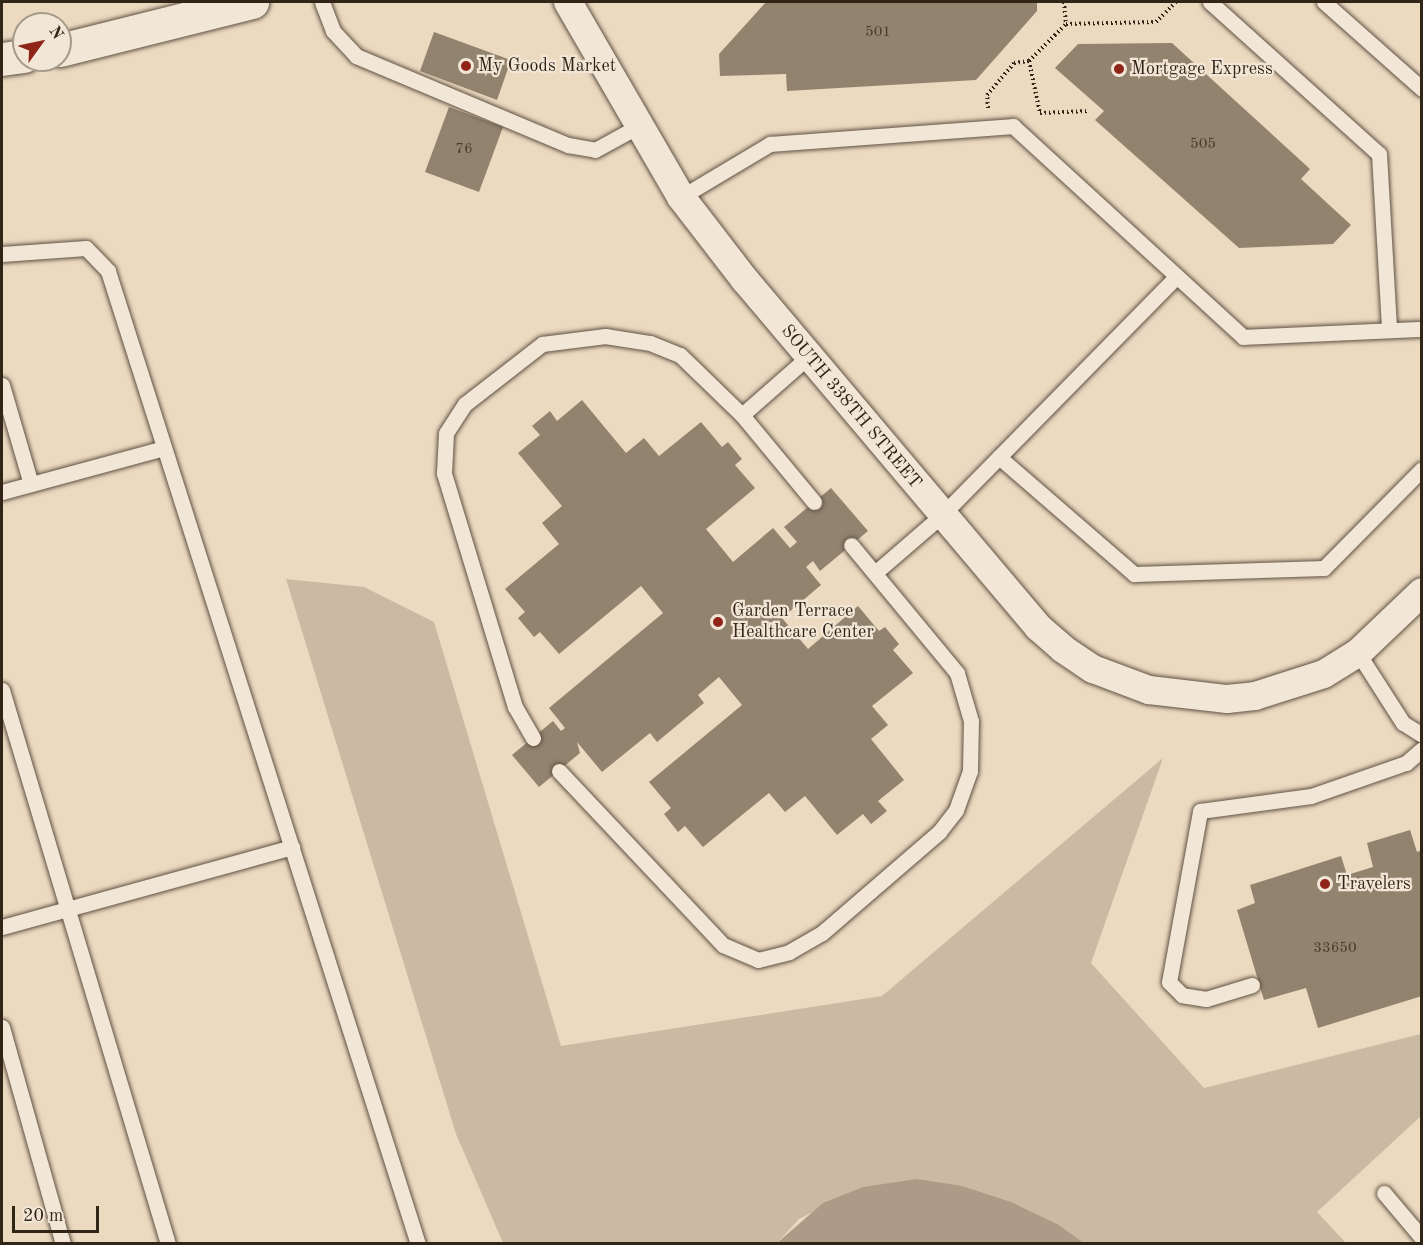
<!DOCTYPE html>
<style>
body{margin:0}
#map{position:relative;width:1423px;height:1245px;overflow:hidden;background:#ebd9c0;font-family:"Old Standard TT",serif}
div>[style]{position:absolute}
.green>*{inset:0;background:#cbbaa3}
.water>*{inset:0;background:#ac9c87}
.building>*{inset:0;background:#92836f}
.path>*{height:4px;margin-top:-2px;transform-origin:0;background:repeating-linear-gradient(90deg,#312518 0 1.5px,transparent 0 4.5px)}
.roads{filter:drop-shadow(0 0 2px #605242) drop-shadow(0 0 2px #605242)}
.lane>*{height:15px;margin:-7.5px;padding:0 7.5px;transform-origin:7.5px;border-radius:7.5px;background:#f2e6d6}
.street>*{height:28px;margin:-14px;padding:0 14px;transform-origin:14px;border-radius:14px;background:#f2e6d6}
.secondary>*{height:33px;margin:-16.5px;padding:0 16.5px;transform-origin:16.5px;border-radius:16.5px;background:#f2e6d6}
.dots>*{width:16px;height:16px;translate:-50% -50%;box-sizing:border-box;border:3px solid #f2e6d6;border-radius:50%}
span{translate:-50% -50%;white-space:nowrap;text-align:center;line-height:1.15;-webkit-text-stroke:4.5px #f2e6d6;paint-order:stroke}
.number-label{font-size:15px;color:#493c2e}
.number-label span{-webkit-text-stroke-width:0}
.poi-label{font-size:18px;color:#312518}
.left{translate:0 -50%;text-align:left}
.street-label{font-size:18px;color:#312518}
.frame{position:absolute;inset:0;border:3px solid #312518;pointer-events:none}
.north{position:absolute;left:12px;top:12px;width:60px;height:60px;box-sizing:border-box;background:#f2e6d6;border:2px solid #a5998a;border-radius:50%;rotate:57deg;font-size:16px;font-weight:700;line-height:24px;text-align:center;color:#312518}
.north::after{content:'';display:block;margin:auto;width:21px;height:27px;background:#8f2418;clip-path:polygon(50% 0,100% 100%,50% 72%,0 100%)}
.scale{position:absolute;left:12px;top:1206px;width:87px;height:27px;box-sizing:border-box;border:3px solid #312518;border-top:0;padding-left:8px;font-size:18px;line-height:21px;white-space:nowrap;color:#312518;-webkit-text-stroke:4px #f2e6d6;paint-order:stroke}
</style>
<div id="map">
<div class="green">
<div style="clip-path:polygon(286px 579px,364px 587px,434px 622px,561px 1046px,882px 996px,1163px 758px,1091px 963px,1204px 1088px,1421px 1034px,1421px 1116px,1317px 1212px,1346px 1243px,1084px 1243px,1059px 1225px,962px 1186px,863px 1187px,799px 1219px,777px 1243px,503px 1243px,456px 1134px)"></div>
</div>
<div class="water">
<div style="clip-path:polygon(917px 1179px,962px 1186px,1011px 1202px,1059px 1225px,1084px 1243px,777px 1243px,823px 1203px,863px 1187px)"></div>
</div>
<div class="building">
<div style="clip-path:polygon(766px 2px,1037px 2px,1037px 11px,976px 80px,787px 91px,786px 74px,720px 76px,719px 54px)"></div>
<div style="clip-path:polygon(434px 32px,511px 60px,497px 100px,420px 71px)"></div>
<div style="clip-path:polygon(1172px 43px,1310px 169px,1301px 179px,1351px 225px,1333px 244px,1239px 248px,1095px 120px,1104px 111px,1055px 68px,1078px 44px)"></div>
<div style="clip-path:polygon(449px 107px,503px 127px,479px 192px,425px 172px)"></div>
<div style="clip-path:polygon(582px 400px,626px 453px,644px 438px,659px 456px,701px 422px,722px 447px,728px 442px,742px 459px,735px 465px,755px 488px,706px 529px,733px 562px,773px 528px,790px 548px,797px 542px,784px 527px,831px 488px,868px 531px,820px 571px,813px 561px,806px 567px,821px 585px,782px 618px,808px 649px,858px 606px,879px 631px,885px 627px,899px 644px,893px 650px,913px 673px,872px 706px,888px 725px,871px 739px,904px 780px,878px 801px,887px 811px,871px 824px,863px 814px,837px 835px,805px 796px,785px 812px,769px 793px,703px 847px,685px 826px,678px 832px,664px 814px,671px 808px,649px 782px,742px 705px,719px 677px,698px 695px,704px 703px,657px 742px,650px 733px,602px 772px,577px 742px,580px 753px,539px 787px,512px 755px,553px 721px,561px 731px,565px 728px,549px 708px,663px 613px,641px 586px,559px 654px,540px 632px,534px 637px,518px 618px,525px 612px,505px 589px,559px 544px,542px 523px,562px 506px,518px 453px,540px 435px,532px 426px,550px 411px,557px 421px)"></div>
<div style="clip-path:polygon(1410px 830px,1417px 852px,1422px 850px,1422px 996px,1318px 1028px,1306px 988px,1264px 1000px,1237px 910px,1255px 903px,1250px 885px,1341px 856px,1347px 875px,1373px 867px,1367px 843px)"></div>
</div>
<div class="path">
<div style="left:1064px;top:2px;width:22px;rotate:85deg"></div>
<div style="left:1066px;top:24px;width:90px;rotate:-1.3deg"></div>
<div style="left:1156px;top:22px;width:28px;rotate:-45deg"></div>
<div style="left:1029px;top:61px;width:53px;rotate:78.1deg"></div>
<div style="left:1040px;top:113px;width:49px;rotate:-2.3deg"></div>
<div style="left:988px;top:108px;width:13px;rotate:-94deg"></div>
<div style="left:987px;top:95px;width:42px;rotate:-49.8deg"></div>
<div style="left:1014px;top:63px;width:15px;rotate:-8deg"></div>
<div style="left:1029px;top:61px;width:52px;rotate:-45deg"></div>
</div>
<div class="roads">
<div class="lane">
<div style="left:322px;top:2px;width:31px;rotate:69deg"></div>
<div style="left:333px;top:31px;width:34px;rotate:47deg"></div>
<div style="left:356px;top:56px;width:230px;rotate:22.8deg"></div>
<div style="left:568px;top:145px;width:27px;rotate:10deg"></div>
<div style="left:595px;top:150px;width:48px;rotate:-28.7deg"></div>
<div style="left:1210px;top:2px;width:227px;rotate:42deg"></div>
<div style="left:1379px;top:154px;width:176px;rotate:86.7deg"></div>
<div style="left:1324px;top:2px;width:131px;rotate:41.6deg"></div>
<div style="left:681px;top:197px;width:104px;rotate:-30.8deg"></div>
<div style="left:770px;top:144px;width:244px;rotate:-4.2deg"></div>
<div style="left:1013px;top:126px;width:312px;rotate:42.5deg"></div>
<div style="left:1243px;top:337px;width:179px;rotate:-2.6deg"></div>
<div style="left:2px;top:254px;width:84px;rotate:-4.1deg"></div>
<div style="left:86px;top:248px;width:32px;rotate:46deg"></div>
<div style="left:108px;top:271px;width:1021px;rotate:72.33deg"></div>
<div style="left:2px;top:385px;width:103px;rotate:73.7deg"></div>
<div style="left:742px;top:415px;width:88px;rotate:-41.3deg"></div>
<div style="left:999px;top:457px;width:179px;rotate:40.9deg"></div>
<div style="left:1134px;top:574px;width:190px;rotate:-1.8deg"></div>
<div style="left:1324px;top:568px;width:139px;rotate:-45.3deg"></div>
<div style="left:2px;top:492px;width:168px;rotate:-15.2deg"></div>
<div style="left:876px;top:572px;width:87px;rotate:-40.8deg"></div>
<div style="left:942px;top:515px;width:334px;rotate:-45.5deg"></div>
<div style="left:1358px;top:653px;width:83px;rotate:57.3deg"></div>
<div style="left:1403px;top:723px;width:22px;rotate:32deg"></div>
<div style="left:2px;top:690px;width:578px;rotate:73.32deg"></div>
<div style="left:533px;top:738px;width:36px;rotate:-120deg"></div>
<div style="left:515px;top:707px;width:245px;rotate:-106.9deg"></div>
<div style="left:444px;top:473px;width:40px;rotate:-87.1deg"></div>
<div style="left:446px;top:433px;width:35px;rotate:-57deg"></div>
<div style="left:465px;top:404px;width:98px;rotate:-37.9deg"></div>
<div style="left:542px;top:344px;width:64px;rotate:-7.2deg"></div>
<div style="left:605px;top:336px;width:46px;rotate:8.8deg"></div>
<div style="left:650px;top:343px;width:32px;rotate:22deg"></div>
<div style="left:680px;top:355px;width:86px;rotate:44.1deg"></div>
<div style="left:742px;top:415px;width:113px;rotate:50.4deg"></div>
<div style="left:559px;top:771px;width:239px;rotate:46.7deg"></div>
<div style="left:723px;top:945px;width:38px;rotate:23deg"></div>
<div style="left:758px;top:960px;width:32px;rotate:-14deg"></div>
<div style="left:789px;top:952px;width:38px;rotate:-30deg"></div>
<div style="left:822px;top:933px;width:155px;rotate:-40.8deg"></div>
<div style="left:939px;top:832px;width:28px;rotate:-52deg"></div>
<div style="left:956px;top:810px;width:41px;rotate:-70.3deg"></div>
<div style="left:970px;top:771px;width:50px;rotate:-88.9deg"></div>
<div style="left:971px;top:721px;width:50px;rotate:-106.3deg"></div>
<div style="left:957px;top:673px;width:166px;rotate:-129.6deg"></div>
<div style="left:2px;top:927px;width:301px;rotate:-15.4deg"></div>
<div style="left:1252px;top:985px;width:48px;rotate:163.1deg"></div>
<div style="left:1206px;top:999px;width:24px;rotate:-171deg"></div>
<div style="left:1182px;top:995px;width:18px;rotate:-135deg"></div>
<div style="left:1169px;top:982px;width:174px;rotate:-79.7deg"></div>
<div style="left:1200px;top:811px;width:112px;rotate:-7.7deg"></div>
<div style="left:1311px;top:796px;width:101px;rotate:-19.2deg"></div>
<div style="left:1406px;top:763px;width:21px;rotate:-41deg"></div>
<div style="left:2px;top:1027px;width:225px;rotate:74.3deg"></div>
<div style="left:1384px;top:1193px;width:59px;rotate:49.8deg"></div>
</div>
<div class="street">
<div style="left:568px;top:2px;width:225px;rotate:59.9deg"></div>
<div style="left:681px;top:197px;width:105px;rotate:52.4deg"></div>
<div style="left:745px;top:280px;width:454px;rotate:49.8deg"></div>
<div style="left:1038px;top:627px;width:33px;rotate:41deg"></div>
<div style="left:1063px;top:649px;width:36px;rotate:34deg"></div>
<div style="left:1093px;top:669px;width:60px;rotate:20.6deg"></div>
<div style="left:1149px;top:690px;width:79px;rotate:6.6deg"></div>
<div style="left:1227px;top:699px;width:28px;rotate:-6deg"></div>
<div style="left:1255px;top:696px;width:72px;rotate:-17.7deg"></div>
<div style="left:1324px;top:674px;width:40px;rotate:-32deg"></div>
<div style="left:1358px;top:653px;width:88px;rotate:-43.6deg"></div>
</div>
<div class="secondary">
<div style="left:60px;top:50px;width:198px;rotate:-14deg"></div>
<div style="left:2px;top:59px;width:22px;rotate:-8deg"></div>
</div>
</div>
<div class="dots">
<div style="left:466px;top:66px;background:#8f2418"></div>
<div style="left:1119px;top:69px;background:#8f2418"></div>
<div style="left:718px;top:622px;background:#8f2418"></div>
<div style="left:1325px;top:884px;background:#8f2418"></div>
</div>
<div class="number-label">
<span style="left:878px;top:33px">501</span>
<span style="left:1203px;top:145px">505</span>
<span style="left:464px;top:150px">76</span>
<span style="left:1335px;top:949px">33650</span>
</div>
<div class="poi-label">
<span class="left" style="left:478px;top:66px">My Goods Market</span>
<span class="left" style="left:1131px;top:69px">Mortgage Express</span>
<span class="left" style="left:732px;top:622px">Garden Terrace<br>Healthcare Center</span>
<span class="left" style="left:1337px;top:884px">Travelers</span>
</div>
<div class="street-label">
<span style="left:851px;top:407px;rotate:50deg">SOUTH 338TH STREET</span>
</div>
<div class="frame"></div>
<div class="north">N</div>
<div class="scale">20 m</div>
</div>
